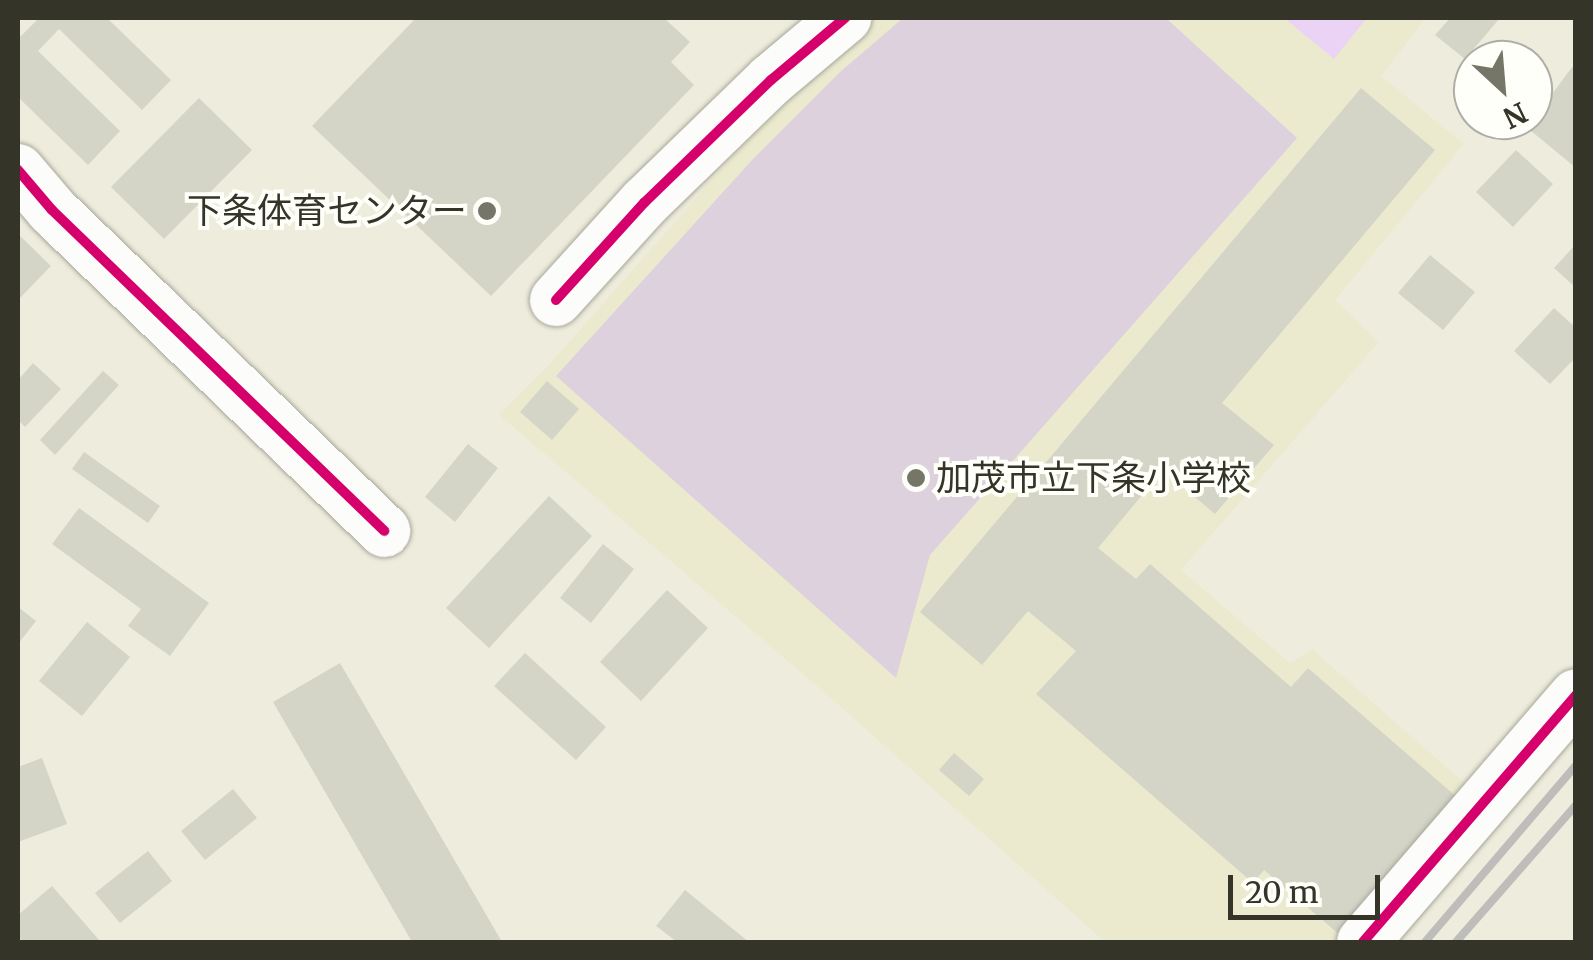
<!DOCTYPE html>
<meta charset="utf-8">
<style>
body{margin:0}
#map{position:relative;width:1593px;height:960px;overflow:hidden;background:#eeeddd;font-family:Merriweather,"Noto Sans JP",serif}
div>[style]{position:absolute}
.built>*{inset:0;background:#ebeacf}
.green>*{inset:0;background:#ded1de}
.water>*{inset:0;background:#ebd3f5}
.building>*{inset:0;background:#d4d4c7}
.roads{filter:drop-shadow(0 0 2px #a8a79b) drop-shadow(0 0 2px #a8a79b)}
.street>*{height:52px;margin:-26px;padding:0 26px;transform-origin:26px;border-radius:26px;background:#fcfcfa}
.rail>*{height:8px;margin:-4px;padding:0 4px;transform-origin:4px;border-radius:4px;background:#bebdba}
.cycleway>*{height:10px;margin:-5px;padding:0 5px;transform-origin:5px;border-radius:5px;background:#d6006c}
.dots>*{width:28px;height:28px;translate:-50% -50%;box-sizing:border-box;border:5px solid #fffff9;border-radius:50%}
span{translate:-50% -50%;white-space:nowrap;text-align:center;line-height:1.15;-webkit-text-stroke:8px #fffff9;paint-order:stroke}
.poi-label{font-size:35px;color:#343429}
.right{translate:-100% -50%;text-align:right}
.left{translate:0 -50%;text-align:left}
.frame{position:absolute;inset:0;border:20px solid #343429;pointer-events:none}
.north{position:absolute;left:1453px;top:40px;width:100px;height:100px;box-sizing:border-box;background:#fffff9;border:2px solid #aeaea6;border-radius:50%;rotate:154deg;font-size:28px;font-weight:700;line-height:40px;text-align:center;color:#343429}
.north::after{content:'';display:block;margin:auto;width:35px;height:45px;background:#757568;clip-path:polygon(50% 0,100% 100%,50% 72%,0 100%)}
.scale{position:absolute;left:1228px;top:875px;width:152px;height:45px;box-sizing:border-box;border:5px solid #343429;border-top:0;padding-left:12px;font-size:30px;line-height:35px;white-space:nowrap;color:#343429;-webkit-text-stroke:8px #fffff9;paint-order:stroke}
</style>
<div id="map">
<div class="built">
<div style="clip-path:polygon(875px 18px,1426px 18px,1381px 76px,1464px 144px,1335px 300px,1379px 342px,1181px 570px,1290px 663px,1312px 649px,1477px 794px,1347px 942px,1105px 942px,824px 692px,499px 415px,548px 366px,738px 150px)"></div>
</div>
<div class="green">
<div style="clip-path:polygon(903px 18px,1166px 18px,1297px 138px,930px 555px,896px 678px,556px 376px,753px 159px,840px 72px)"></div>
</div>
<div class="water">
<div style="clip-path:polygon(1284px 18px,1367px 18px,1334px 59px)"></div>
</div>
<div class="building">
<div style="clip-path:polygon(39px 18px,107px 18px,171px 80px,142px 110px,59px 29px,38px 51px,120px 131px,88px 165px,18px 97px,18px 39px)"></div>
<div style="clip-path:polygon(416px 18px,664px 18px,690px 42px,671px 62px,694px 85px,491px 296px,312px 126px)"></div>
<div style="clip-path:polygon(1450px 18px,1500px 18px,1465px 59px,1435px 35px)"></div>
<div style="clip-path:polygon(1572px 67px,1576px 70px,1576px 168px,1524px 125px,1533px 120px)"></div>
<div style="clip-path:polygon(1361px 88px,1435px 150px,1222px 403px,1274px 445px,1215px 514px,1163px 470px,1098px 548px,1136px 579px,1150px 564px,1291px 687px,1308px 668px,1459px 799px,1340px 935px,1264px 870px,1253px 883px,1036px 694px,1076px 651px,1028px 611px,982px 665px,920px 612px)"></div>
<div style="clip-path:polygon(199px 98px,252px 150px,164px 239px,111px 187px)"></div>
<div style="clip-path:polygon(1516px 150px,1553px 184px,1513px 227px,1476px 192px)"></div>
<div style="clip-path:polygon(18px 234px,51px 266px,18px 300px)"></div>
<div style="clip-path:polygon(1576px 244px,1576px 288px,1554px 268px)"></div>
<div style="clip-path:polygon(1430px 255px,1475px 292px,1443px 330px,1398px 293px)"></div>
<div style="clip-path:polygon(1554px 308px,1576px 328px,1576px 357px,1550px 384px,1514px 351px)"></div>
<div style="clip-path:polygon(33px 363px,61px 389px,25px 427px,18px 420px,18px 380px)"></div>
<div style="clip-path:polygon(103px 371px,119px 385px,55px 455px,40px 440px)"></div>
<div style="clip-path:polygon(547px 381px,579px 409px,552px 440px,520px 412px)"></div>
<div style="clip-path:polygon(468px 444px,498px 468px,455px 522px,425px 497px)"></div>
<div style="clip-path:polygon(84px 452px,160px 506px,148px 523px,72px 469px)"></div>
<div style="clip-path:polygon(549px 496px,592px 536px,489px 648px,446px 608px)"></div>
<div style="clip-path:polygon(79px 508px,209px 603px,170px 656px,128px 626px,141px 609px,52px 544px)"></div>
<div style="clip-path:polygon(603px 544px,634px 569px,591px 623px,560px 598px)"></div>
<div style="clip-path:polygon(667px 590px,708px 628px,641px 701px,600px 662px)"></div>
<div style="clip-path:polygon(18px 607px,36px 621px,18px 644px)"></div>
<div style="clip-path:polygon(87px 622px,130px 657px,82px 716px,39px 681px)"></div>
<div style="clip-path:polygon(525px 653px,606px 727px,576px 760px,494px 686px)"></div>
<div style="clip-path:polygon(340px 663px,502px 942px,412px 942px,273px 702px)"></div>
<div style="clip-path:polygon(954px 753px,984px 779px,969px 796px,939px 770px)"></div>
<div style="clip-path:polygon(42px 758px,67px 824px,18px 842px,18px 767px)"></div>
<div style="clip-path:polygon(233px 789px,257px 818px,205px 860px,181px 831px)"></div>
<div style="clip-path:polygon(148px 851px,172px 881px,120px 923px,95px 893px)"></div>
<div style="clip-path:polygon(52px 886px,100px 941px,98px 942px,23px 942px,18px 936px,18px 915px)"></div>
<div style="clip-path:polygon(685px 890px,749px 942px,677px 942px,656px 926px)"></div>
</div>
<div class="roads">
<div class="street">
<div style="left:18px;top:170px;width:52px;rotate:49.6deg"></div>
<div style="left:52px;top:210px;width:462px;rotate:44deg"></div>
<div style="left:556px;top:300px;width:132px;rotate:-47.8deg"></div>
<div style="left:645px;top:202px;width:175px;rotate:-44.1deg"></div>
<div style="left:771px;top:80px;width:97px;rotate:-40deg"></div>
<div style="left:1363px;top:942px;width:326px;rotate:-49.2deg"></div>
</div>
</div>
<div class="rail">
<div style="left:1425px;top:942px;width:233px;rotate:-49.5deg"></div>
<div style="left:1456px;top:942px;width:182px;rotate:-48.8deg"></div>
</div>
<div class="cycleway">
<div style="left:18px;top:170px;width:52px;rotate:49.6deg"></div>
<div style="left:52px;top:210px;width:462px;rotate:44deg"></div>
<div style="left:556px;top:300px;width:132px;rotate:-47.8deg"></div>
<div style="left:645px;top:202px;width:175px;rotate:-44.1deg"></div>
<div style="left:771px;top:80px;width:97px;rotate:-40deg"></div>
<div style="left:1363px;top:942px;width:326px;rotate:-49.2deg"></div>
</div>
<div class="dots">
<div style="left:487px;top:211px;background:#757568"></div>
<div style="left:916px;top:478px;background:#757568"></div>
</div>
<div class="poi-label">
<span class="right" style="left:467px;top:211px">下条体育センター</span>
<span class="left" style="left:936px;top:478px">加茂市立下条小学校</span>
</div>
<div class="frame"></div>
<div class="north">N</div>
<div class="scale">20 m</div>
</div>
